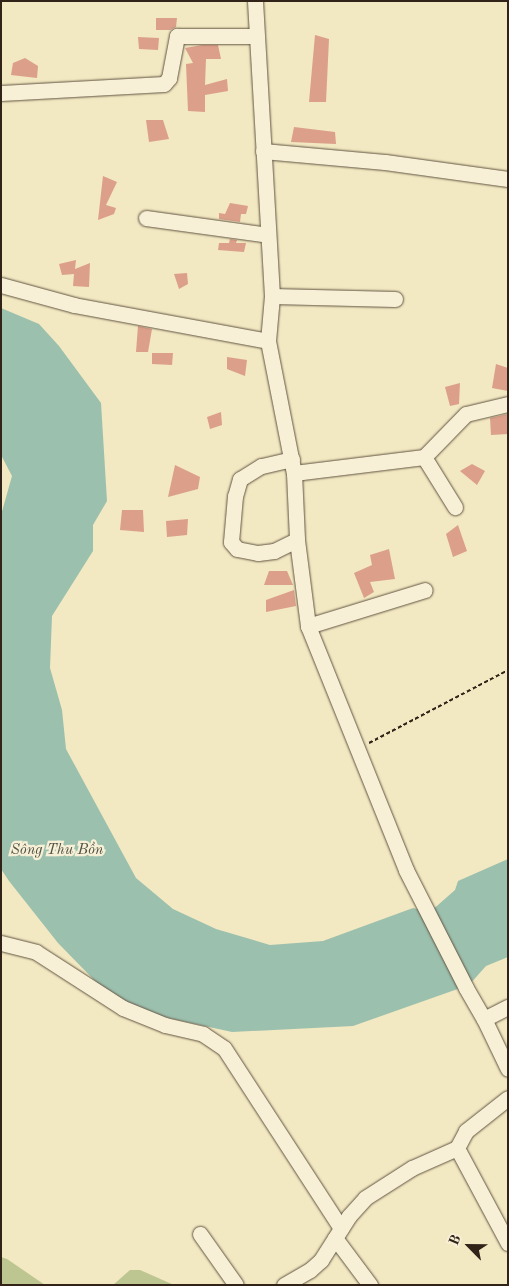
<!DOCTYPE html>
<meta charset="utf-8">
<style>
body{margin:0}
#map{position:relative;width:509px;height:1286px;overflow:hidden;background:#f2e8c1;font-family:"Old Standard TT",serif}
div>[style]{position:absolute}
.green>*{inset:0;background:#bdc591}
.water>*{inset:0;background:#9cc0ae}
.building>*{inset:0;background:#dc9f8a}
.path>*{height:2px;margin-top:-1px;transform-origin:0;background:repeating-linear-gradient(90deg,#312318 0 4px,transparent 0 6.5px)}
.roads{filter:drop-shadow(0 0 1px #615442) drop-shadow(0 0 1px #615442)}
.minor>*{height:15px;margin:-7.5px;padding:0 7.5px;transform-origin:7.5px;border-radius:7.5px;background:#f7f0d7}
span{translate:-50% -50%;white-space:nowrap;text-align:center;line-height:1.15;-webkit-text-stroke:4.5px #f7f0d7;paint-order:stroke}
.water-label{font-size:15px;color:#515245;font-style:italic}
.frame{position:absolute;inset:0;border:2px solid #312318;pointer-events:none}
.north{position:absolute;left:444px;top:1221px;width:50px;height:50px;-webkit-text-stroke:4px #f7f0d7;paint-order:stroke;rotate:293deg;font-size:14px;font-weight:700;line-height:20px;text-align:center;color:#312318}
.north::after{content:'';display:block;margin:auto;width:18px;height:22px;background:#312318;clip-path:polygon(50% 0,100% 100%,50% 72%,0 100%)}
</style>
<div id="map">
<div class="green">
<div style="clip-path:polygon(1px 1257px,7px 1259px,45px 1285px,1px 1285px)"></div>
<div style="clip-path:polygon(130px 1270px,140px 1270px,174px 1285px,113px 1285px)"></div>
</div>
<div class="water">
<div style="clip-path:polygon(1px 308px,39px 324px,59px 346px,101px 403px,107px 501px,93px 525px,93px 551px,52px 616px,50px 668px,62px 710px,66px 749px,136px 878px,173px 909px,216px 929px,270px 945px,323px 941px,413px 908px,430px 912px,455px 890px,458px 881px,508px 859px,508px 957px,486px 966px,469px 985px,353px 1026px,232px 1032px,141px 1012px,99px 985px,58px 943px,9px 881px,1px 869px,1px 515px,12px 476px,1px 455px)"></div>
</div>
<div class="building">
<div style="clip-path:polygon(156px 18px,177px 18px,176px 27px,170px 30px,156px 30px)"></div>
<div style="clip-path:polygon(315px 35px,329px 39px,326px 102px,309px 102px)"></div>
<div style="clip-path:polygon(138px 37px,159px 38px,158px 50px,139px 49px)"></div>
<div style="clip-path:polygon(202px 45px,218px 45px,221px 59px,206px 59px,205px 85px,227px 79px,228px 91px,205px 95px,205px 112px,188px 111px,186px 64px,193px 63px,185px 48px)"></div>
<div style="clip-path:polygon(25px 58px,38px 66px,37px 78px,11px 75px,13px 63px)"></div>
<div style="clip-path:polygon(146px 120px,163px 120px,169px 139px,149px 142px)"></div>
<div style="clip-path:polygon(294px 127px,335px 132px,336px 144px,291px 142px)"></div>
<div style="clip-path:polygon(103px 176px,117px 182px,106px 205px,116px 208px,114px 214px,98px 220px)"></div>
<div style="clip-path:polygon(230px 203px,248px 206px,246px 214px,241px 214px,240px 222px,219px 219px,219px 213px,225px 214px)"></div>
<div style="clip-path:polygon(230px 239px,237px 240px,236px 243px,246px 243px,244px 252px,218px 250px,219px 243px,229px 243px)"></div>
<div style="clip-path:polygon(76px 260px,75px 269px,90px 263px,89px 287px,73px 286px,74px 274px,62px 275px,59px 264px)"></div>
<div style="clip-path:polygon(187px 273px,188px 284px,179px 289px,174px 274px)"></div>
<div style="clip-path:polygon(138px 326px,152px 329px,148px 352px,136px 352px)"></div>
<div style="clip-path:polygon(152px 353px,173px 353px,172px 365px,152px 364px)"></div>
<div style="clip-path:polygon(227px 357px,247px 360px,245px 376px,227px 369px)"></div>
<div style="clip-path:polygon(496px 364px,508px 368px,508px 391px,492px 388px)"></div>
<div style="clip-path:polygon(460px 383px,459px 404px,450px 406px,445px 387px)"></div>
<div style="clip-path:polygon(221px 412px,222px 425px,210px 429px,207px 417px)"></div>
<div style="clip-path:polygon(508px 414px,508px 434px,491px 435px,490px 418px)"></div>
<div style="clip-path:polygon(472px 464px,485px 471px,477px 485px,460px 471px)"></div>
<div style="clip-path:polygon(175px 465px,200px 477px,198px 489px,168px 497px)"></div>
<div style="clip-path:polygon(122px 510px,143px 510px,144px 532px,120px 530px)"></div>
<div style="clip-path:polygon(188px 519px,187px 535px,167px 537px,166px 521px)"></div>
<div style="clip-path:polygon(458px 525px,467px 551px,453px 557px,446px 534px)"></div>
<div style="clip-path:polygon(389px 549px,395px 579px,370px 582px,374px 592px,364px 598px,354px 573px,372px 565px,370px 555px)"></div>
<div style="clip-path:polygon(269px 571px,287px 571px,293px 585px,264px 585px)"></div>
<div style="clip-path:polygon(294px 590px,296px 606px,266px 612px,266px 600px)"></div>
</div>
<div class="path">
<div style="left:369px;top:743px;width:157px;rotate:-27.7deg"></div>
</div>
<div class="roads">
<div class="minor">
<div style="left:255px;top:1px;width:295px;rotate:86.7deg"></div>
<div style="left:272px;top:296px;width:45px;rotate:95.1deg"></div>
<div style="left:268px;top:341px;width:135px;rotate:78.9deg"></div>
<div style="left:294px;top:473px;width:67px;rotate:87.4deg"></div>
<div style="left:297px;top:540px;width:87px;rotate:82.7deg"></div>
<div style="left:308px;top:626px;width:263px;rotate:68.1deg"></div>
<div style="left:406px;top:870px;width:132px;rotate:63deg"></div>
<div style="left:466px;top:988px;width:36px;rotate:60deg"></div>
<div style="left:484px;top:1019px;width:55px;rotate:64.4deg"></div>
<div style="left:1px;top:93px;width:163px;rotate:-3.2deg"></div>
<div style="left:164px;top:84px;width:8px;rotate:-50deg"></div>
<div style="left:169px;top:78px;width:43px;rotate:-79.2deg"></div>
<div style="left:177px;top:36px;width:79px"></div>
<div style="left:263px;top:151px;width:122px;rotate:5.2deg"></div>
<div style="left:385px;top:162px;width:124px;rotate:7.9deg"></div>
<div style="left:146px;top:218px;width:123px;rotate:7.9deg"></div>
<div style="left:1px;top:285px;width:76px;rotate:15.3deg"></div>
<div style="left:74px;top:305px;width:197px;rotate:10.5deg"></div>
<div style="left:272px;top:296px;width:123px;rotate:1.4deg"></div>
<div style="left:424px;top:457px;width:59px;rotate:58.2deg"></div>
<div style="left:292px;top:459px;width:32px;rotate:167deg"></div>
<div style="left:261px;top:466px;width:25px;rotate:148deg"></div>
<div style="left:240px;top:479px;width:18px;rotate:106deg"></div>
<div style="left:235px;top:496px;width:46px;rotate:95deg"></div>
<div style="left:231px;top:542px;width:9px;rotate:49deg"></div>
<div style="left:237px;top:549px;width:21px;rotate:11deg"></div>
<div style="left:258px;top:553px;width:16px;rotate:-7deg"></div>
<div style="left:274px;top:551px;width:25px;rotate:-26deg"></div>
<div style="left:294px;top:473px;width:131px;rotate:-7deg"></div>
<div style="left:424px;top:457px;width:60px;rotate:-45.7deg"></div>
<div style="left:466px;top:414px;width:43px;rotate:-13.4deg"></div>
<div style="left:308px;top:626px;width:122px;rotate:-17.1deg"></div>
<div style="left:1px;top:943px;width:36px;rotate:14deg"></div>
<div style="left:36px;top:952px;width:103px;rotate:32.8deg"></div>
<div style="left:123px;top:1008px;width:45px;rotate:22deg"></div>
<div style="left:165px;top:1025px;width:39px;rotate:13deg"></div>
<div style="left:203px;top:1034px;width:25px;rotate:34deg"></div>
<div style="left:224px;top:1048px;width:215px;rotate:57deg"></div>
<div style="left:484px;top:1019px;width:27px;rotate:-27deg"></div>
<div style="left:457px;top:1148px;width:108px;rotate:61.8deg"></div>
<div style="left:200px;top:1234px;width:62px;rotate:54.8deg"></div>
<div style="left:335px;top:1238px;width:59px;rotate:53.3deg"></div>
<div style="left:284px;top:1285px;width:30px;rotate:-30deg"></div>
<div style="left:310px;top:1270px;width:15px;rotate:-42deg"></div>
<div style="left:321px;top:1260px;width:52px;rotate:-57.5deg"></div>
<div style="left:349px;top:1216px;width:24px;rotate:-48deg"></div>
<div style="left:365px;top:1198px;width:56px;rotate:-32.6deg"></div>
<div style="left:412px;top:1168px;width:49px;rotate:-24deg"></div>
<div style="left:457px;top:1148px;width:19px;rotate:-62deg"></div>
<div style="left:466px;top:1131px;width:53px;rotate:-38.2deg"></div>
</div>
</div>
<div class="water-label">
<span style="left:57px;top:851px">Sông Thu Bồn</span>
</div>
<div class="frame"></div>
<div class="north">B</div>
</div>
